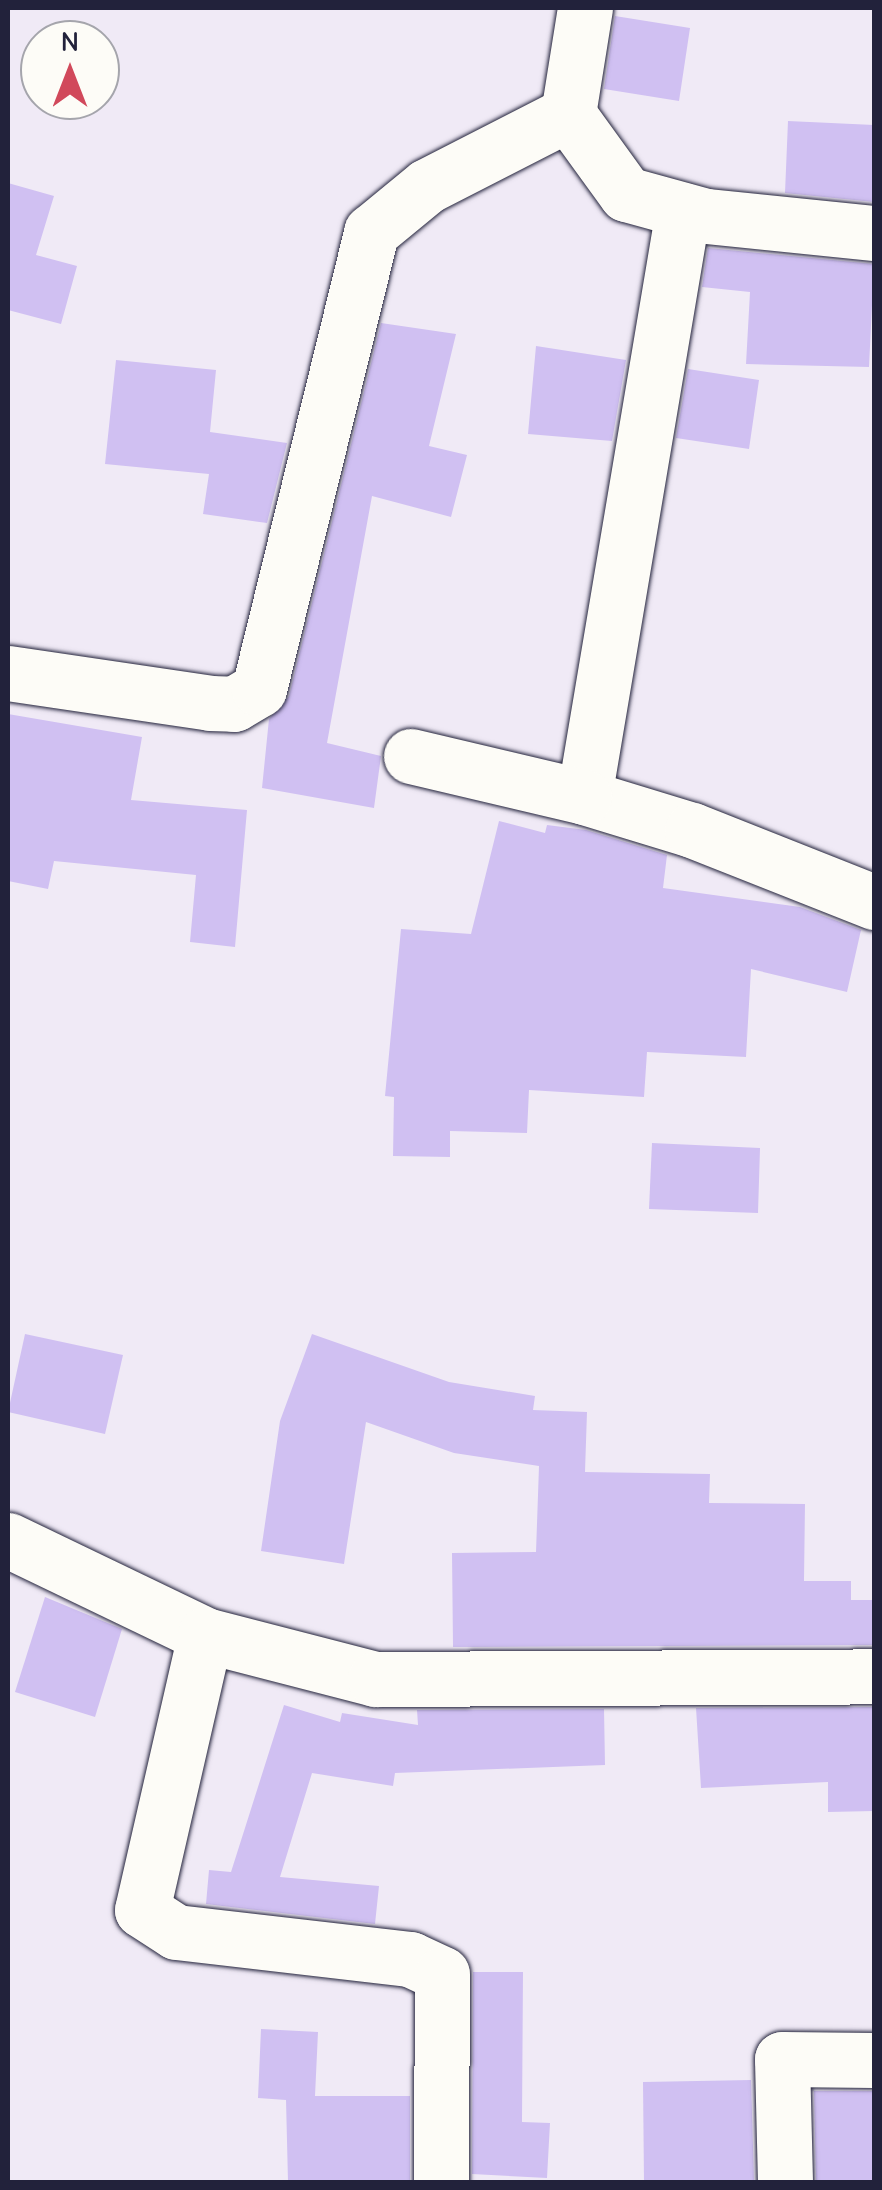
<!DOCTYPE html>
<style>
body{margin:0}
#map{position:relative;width:882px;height:2190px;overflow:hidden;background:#f0eaf6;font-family:"Comic Neue",sans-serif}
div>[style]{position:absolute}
.building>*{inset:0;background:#d0c0f2}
.roads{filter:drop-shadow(0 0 2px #22223b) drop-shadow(0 0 2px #22223b)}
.minor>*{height:55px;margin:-27.5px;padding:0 27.5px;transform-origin:27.5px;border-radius:27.5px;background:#fdfcf7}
span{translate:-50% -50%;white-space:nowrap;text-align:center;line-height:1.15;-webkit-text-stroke:10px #fdfcf7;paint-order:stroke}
.frame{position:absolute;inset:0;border:10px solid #22223b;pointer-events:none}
.north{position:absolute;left:20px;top:20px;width:100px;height:100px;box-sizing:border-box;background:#fdfcf7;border:2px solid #a5a5ac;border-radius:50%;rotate:0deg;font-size:28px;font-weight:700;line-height:40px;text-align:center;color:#22223b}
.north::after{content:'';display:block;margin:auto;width:35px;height:45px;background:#d1495b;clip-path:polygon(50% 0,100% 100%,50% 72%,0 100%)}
</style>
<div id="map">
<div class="building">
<div style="clip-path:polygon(615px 16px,690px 28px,679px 101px,604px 89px)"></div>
<div style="clip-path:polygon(788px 121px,874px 125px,874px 202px,785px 193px)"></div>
<div style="clip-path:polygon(8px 183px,54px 196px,36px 255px,77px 266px,61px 324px,8px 310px)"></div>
<div style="clip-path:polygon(708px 248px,874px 264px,869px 367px,746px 364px,750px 292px,702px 287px)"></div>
<div style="clip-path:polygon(381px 323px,456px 334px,429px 446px,467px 455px,451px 517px,372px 496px,327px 743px,381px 756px,374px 808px,262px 788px,269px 719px,289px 696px)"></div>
<div style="clip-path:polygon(536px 346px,626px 360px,612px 441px,528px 434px)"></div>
<div style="clip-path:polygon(116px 360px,216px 370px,210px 432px,287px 443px,267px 523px,203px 514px,209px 474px,105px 464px)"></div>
<div style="clip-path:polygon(688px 369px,759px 380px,749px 449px,676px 438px)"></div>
<div style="clip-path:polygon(8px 714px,142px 737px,131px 800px,247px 810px,235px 947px,190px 942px,196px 875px,54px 861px,48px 889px,8px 881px)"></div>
<div style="clip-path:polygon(499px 821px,545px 833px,547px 825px,586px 830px,667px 855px,663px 888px,800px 907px,861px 930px,847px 992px,751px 969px,746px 1057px,647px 1052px,644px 1097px,529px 1090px,527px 1133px,450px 1131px,450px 1157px,393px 1156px,394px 1097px,385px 1096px,401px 929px,471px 934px)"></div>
<div style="clip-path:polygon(652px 1143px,760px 1148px,758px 1213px,649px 1209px)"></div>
<div style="clip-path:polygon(25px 1334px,123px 1355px,105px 1434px,8px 1412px)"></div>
<div style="clip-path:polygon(312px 1334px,449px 1382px,535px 1396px,533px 1410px,587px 1412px,585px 1472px,710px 1474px,709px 1503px,805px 1504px,804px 1581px,851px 1581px,851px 1600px,874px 1600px,874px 1645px,453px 1647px,452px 1553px,536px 1552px,539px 1466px,454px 1453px,366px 1422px,344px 1564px,261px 1551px,280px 1421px)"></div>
<div style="clip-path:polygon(45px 1597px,122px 1629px,95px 1717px,15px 1692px)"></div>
<div style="clip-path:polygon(284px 1705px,340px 1722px,342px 1713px,418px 1725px,417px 1710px,604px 1709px,605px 1765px,395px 1773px,393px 1786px,312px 1773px,280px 1877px,379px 1886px,375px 1924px,206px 1904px,209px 1870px,231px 1872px)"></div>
<div style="clip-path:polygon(874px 1707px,874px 1811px,828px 1812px,828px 1782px,701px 1788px,696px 1708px)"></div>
<div style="clip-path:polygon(473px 1972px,523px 1972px,522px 2122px,550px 2123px,547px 2178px,472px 2174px)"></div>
<div style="clip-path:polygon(261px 2029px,318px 2032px,315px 2096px,410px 2096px,410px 2182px,288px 2182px,286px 2100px,258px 2098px)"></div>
<div style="clip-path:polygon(751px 2080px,754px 2182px,644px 2182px,643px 2082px)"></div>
<div style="clip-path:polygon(814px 2091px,874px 2091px,874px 2182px,816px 2182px)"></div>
</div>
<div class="roads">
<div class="minor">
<div style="left:585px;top:8px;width:107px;rotate:99.1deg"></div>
<div style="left:568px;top:114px;width:99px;rotate:54.1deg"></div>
<div style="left:626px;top:194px;width:83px;rotate:15.4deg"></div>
<div style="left:706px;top:216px;width:169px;rotate:5.8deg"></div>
<div style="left:683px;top:210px;width:595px;rotate:99.57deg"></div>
<div style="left:584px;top:797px;width:113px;rotate:17deg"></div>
<div style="left:692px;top:830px;width:196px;rotate:21.6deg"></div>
<div style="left:8px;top:673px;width:204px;rotate:8.4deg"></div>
<div style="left:210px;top:703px;width:24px;rotate:2deg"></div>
<div style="left:234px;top:704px;width:29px;rotate:-31deg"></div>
<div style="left:259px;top:689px;width:471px;rotate:-76.2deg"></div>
<div style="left:371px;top:232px;width:72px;rotate:-39.4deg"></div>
<div style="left:427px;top:186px;width:158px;rotate:-27.1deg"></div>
<div style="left:411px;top:756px;width:178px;rotate:13.3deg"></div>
<div style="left:8px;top:1540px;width:219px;rotate:25.7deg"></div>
<div style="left:205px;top:1635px;width:176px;rotate:14.5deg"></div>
<div style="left:375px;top:1679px;width:499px;rotate:-0.3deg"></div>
<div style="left:205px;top:1635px;width:282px;rotate:102.9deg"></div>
<div style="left:142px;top:1910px;width:40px;rotate:32.9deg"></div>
<div style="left:176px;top:1932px;width:236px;rotate:6.6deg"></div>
<div style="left:410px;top:1959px;width:35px;rotate:25deg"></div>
<div style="left:442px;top:1974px;width:208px;rotate:90.3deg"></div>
<div style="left:785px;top:2182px;width:123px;rotate:-91.4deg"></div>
<div style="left:782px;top:2059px;width:92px;rotate:0.6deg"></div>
</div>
</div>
<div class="frame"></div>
<div class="north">N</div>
</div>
